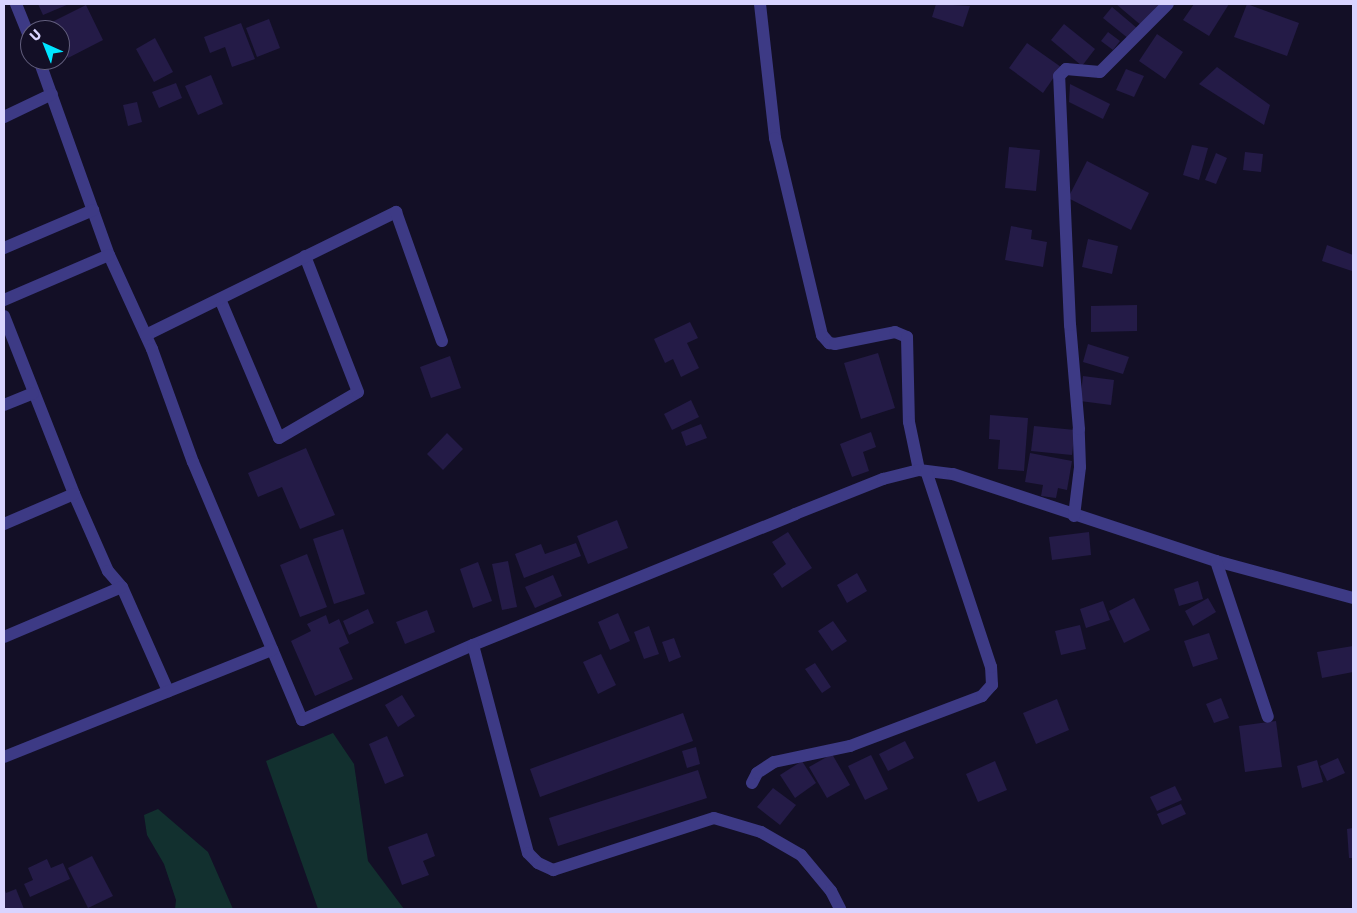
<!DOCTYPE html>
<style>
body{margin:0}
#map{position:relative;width:1357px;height:913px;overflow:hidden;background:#130f26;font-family:Jost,sans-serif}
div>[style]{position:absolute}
.green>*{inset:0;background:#12302f}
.building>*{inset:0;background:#241b47}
.minor>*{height:12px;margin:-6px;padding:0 6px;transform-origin:6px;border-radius:6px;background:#3d3a85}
span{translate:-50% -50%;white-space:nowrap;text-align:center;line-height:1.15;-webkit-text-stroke:4px #130f26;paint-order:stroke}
.frame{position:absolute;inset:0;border:5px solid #d9d4ff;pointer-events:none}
.north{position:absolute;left:20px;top:20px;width:50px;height:50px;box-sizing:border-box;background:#130f26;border:1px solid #625e7d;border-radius:50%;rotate:316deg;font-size:14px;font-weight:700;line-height:20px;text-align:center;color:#d9d4ff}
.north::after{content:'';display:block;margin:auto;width:18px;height:22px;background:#00e5ff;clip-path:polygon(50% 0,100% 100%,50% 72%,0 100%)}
</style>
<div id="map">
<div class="green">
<div style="clip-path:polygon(333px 733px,354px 764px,368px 861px,404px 909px,318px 909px,266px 761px)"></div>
<div style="clip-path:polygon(158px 809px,208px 852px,233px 909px,175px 909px,176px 900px,164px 864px,147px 835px,144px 815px)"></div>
</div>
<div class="building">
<div style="clip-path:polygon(38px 4px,69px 4px,43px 15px)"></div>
<div style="clip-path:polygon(936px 4px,970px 6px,963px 27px,932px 17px)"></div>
<div style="clip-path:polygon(1116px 4px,1161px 4px,1142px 26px)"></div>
<div style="clip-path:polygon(1194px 4px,1229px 4px,1209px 36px,1183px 20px)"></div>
<div style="clip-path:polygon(1247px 4px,1299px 23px,1287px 56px,1234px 37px)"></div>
<div style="clip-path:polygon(86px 5px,103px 40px,68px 58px,60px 42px,60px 30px,54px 30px,50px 23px)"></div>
<div style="clip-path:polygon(1112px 7px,1138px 29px,1129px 39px,1103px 18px)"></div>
<div style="clip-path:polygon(269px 19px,280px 48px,257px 57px,246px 28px)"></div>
<div style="clip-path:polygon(241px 23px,255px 59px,232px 67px,225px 47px,210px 53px,204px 37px)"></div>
<div style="clip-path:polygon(1064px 24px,1095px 49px,1082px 66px,1051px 40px)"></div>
<div style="clip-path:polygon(1108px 32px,1120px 41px,1113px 50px,1101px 41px)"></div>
<div style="clip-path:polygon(1157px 34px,1183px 52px,1165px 79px,1139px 61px)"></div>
<div style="clip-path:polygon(155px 38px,173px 72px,154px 82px,136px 49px)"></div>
<div style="clip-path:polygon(1027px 43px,1061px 67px,1043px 93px,1009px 68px)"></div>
<div style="clip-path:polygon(1217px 67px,1270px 105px,1264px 125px,1199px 84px)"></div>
<div style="clip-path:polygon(1126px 69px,1144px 76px,1134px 97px,1116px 90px)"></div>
<div style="clip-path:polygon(211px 75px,223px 104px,198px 115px,185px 86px)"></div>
<div style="clip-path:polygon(176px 83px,182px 98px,159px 108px,152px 92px)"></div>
<div style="clip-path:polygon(1070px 84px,1110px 104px,1103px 119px,1069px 102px)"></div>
<div style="clip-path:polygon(137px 102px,142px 122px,128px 126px,123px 105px)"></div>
<div style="clip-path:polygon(1192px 145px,1208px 148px,1199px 180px,1183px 175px)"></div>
<div style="clip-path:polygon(1009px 147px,1040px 150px,1036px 191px,1005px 188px)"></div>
<div style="clip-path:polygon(1245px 152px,1263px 154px,1261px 172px,1243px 170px)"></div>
<div style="clip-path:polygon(1216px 153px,1227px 158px,1216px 184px,1205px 180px)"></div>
<div style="clip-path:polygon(1087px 161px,1149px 193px,1131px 230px,1068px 198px)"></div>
<div style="clip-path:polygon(1011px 226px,1032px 230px,1031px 239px,1047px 242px,1043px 267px,1005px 260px)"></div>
<div style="clip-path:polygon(1088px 239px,1118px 246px,1112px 274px,1082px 267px)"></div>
<div style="clip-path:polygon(1327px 245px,1353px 255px,1352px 271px,1322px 261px)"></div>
<div style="clip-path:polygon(1137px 305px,1137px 331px,1091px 332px,1091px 306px)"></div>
<div style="clip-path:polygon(690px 322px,698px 338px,687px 343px,699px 368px,681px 377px,673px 359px,665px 363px,654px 339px)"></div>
<div style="clip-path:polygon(1088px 344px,1129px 357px,1123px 374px,1083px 362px)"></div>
<div style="clip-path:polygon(878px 353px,895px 408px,861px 419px,844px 363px)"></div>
<div style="clip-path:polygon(450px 356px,461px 388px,431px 398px,420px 367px)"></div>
<div style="clip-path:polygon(1083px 376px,1114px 380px,1111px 405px,1080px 401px)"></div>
<div style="clip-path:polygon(691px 400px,699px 417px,672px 430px,664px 414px)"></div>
<div style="clip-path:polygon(990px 415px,1028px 418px,1024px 471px,998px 469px,1000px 440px,989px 439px)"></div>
<div style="clip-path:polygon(701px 424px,707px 438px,686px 446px,681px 432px)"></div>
<div style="clip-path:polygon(1034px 426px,1075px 430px,1072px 455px,1031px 451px)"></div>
<div style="clip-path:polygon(871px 432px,876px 447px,863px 452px,869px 471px,852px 477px,840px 444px)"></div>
<div style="clip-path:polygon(447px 433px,463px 449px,443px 470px,427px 454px)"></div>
<div style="clip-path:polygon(306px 448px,335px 515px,300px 529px,282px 487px,258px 497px,248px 473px)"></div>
<div style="clip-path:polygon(1030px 453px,1072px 461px,1067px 490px,1058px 488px,1056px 498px,1041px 496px,1043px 485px,1025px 482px)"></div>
<div style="clip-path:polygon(617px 520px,628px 548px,588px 564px,577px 536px)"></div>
<div style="clip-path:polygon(343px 529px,365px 594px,334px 604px,313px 539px)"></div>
<div style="clip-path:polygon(788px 532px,812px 568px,782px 588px,773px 574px,786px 564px,772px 542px)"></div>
<div style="clip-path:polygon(1089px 532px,1091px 555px,1052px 560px,1049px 537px)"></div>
<div style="clip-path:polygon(576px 543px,581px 556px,524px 578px,515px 554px,541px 544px,545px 554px)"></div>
<div style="clip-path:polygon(307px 554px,327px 607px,300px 617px,280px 565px)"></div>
<div style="clip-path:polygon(508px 561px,517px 607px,502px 610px,492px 564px)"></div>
<div style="clip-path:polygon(478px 562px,492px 601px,473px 608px,460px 569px)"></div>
<div style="clip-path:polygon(857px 573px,867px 591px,847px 603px,837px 585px)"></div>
<div style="clip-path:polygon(553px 575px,562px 596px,535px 608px,525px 587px)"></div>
<div style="clip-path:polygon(1198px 581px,1203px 599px,1179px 606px,1174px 589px)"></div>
<div style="clip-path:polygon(1134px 598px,1150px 630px,1124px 643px,1109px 611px)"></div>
<div style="clip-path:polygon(1208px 598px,1216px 612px,1193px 626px,1185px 611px)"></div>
<div style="clip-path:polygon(1103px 601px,1110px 620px,1086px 628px,1080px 609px)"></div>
<div style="clip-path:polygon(368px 609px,374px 623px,349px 635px,343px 621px)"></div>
<div style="clip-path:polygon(427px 610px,435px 632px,405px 644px,396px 622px)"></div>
<div style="clip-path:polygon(618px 613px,630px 641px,610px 650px,598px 622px)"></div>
<div style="clip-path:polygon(326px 615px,329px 624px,339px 619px,349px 643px,339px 648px,353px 679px,315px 696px,291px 641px,311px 631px,307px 624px)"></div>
<div style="clip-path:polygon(833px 621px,847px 641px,832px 651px,818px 631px)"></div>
<div style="clip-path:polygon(1080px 625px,1086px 649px,1061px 655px,1055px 631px)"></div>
<div style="clip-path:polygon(649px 626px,659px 654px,644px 659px,634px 632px)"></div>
<div style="clip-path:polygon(1209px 633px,1218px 659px,1193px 667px,1184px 641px)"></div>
<div style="clip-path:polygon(674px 638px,681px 657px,669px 662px,662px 642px)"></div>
<div style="clip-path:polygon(1353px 646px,1353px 672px,1322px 678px,1317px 652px)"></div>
<div style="clip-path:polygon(601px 654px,616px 685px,598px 694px,583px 662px)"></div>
<div style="clip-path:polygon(815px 663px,831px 687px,822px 693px,805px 669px)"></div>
<div style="clip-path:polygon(402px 695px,415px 716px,398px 727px,385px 705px)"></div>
<div style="clip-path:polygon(1221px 698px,1229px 718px,1214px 723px,1206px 704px)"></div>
<div style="clip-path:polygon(1057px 699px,1069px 730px,1036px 744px,1023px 713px)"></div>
<div style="clip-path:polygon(683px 713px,693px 741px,540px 797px,530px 769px)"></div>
<div style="clip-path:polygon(1276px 721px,1282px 767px,1245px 772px,1239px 726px)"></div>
<div style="clip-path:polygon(387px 736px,404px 776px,385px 784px,369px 744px)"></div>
<div style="clip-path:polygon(905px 741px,914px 758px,888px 771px,879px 754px)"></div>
<div style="clip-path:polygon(696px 747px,700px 764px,687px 768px,682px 751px)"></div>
<div style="clip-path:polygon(832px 754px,850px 785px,827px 798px,809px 767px)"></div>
<div style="clip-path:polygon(871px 755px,888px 789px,865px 800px,848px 766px)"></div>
<div style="clip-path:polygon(1338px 758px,1345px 773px,1327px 781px,1320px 766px)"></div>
<div style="clip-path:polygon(1317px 760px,1323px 782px,1302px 788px,1297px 766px)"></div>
<div style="clip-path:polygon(802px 761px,816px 783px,795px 798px,780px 775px)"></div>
<div style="clip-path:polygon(995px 761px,1007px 790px,978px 802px,966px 774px)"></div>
<div style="clip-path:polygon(698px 770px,707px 798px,558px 846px,549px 818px)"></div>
<div style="clip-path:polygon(1175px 786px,1182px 800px,1157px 811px,1150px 797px)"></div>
<div style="clip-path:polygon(773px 788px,796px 805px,780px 825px,757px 807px)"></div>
<div style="clip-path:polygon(1181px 804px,1186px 814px,1162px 825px,1157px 814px)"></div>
<div style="clip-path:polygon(1353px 828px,1353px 858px,1349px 858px,1347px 829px)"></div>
<div style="clip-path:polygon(427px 833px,435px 856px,423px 861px,429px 875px,402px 885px,388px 847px)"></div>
<div style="clip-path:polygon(92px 856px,113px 896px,88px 908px,68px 868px)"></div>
<div style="clip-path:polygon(47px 859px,51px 868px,63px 863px,70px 879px,30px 897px,24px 884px,33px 880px,28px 868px)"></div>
<div style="clip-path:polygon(4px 888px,6px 893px,16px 889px,24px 909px,4px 909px)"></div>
</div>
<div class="minor">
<div style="left:16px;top:4px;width:38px;rotate:68deg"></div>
<div style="left:760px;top:4px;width:135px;rotate:83.6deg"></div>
<div style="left:775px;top:138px;width:203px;rotate:76.6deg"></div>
<div style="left:822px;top:335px;width:11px;rotate:49deg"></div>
<div style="left:829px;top:343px;width:6px;rotate:9deg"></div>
<div style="left:835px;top:344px;width:61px;rotate:-11.3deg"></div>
<div style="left:895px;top:332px;width:13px;rotate:23deg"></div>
<div style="left:907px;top:337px;width:85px;rotate:88.7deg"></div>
<div style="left:909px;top:422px;width:49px;rotate:78.2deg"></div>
<div style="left:39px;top:60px;width:207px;rotate:70.3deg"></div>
<div style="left:109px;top:255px;width:103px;rotate:65.4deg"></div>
<div style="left:152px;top:349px;width:120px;rotate:70.1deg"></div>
<div style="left:193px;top:462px;width:280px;rotate:67.1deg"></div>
<div style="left:302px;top:720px;width:187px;rotate:-23.7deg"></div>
<div style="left:473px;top:645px;width:348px;rotate:-22.1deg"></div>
<div style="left:795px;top:514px;width:95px;rotate:-21.7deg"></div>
<div style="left:883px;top:479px;width:37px;rotate:-14deg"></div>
<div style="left:919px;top:470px;width:34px;rotate:7deg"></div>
<div style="left:953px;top:474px;width:277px;rotate:18.3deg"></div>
<div style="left:1216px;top:561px;width:142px;rotate:15.1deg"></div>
<div style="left:4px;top:117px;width:53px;rotate:-25.6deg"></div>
<div style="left:4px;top:248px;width:97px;rotate:-23.1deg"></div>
<div style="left:220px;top:299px;width:151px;rotate:67deg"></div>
<div style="left:279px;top:438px;width:91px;rotate:-30.2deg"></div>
<div style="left:358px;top:392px;width:146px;rotate:-111.3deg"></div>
<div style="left:4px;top:300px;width:114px;rotate:-23.2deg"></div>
<div style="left:4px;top:316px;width:191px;rotate:68.5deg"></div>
<div style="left:74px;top:494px;width:84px;rotate:66.2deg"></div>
<div style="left:108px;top:571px;width:21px;rotate:49deg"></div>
<div style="left:122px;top:587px;width:114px;rotate:66.1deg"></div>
<div style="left:146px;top:335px;width:279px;rotate:-26.2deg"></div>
<div style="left:396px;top:212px;width:137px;rotate:70.4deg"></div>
<div style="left:4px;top:405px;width:31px;rotate:-22deg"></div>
<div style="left:1074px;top:516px;width:49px;rotate:-83deg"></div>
<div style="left:1080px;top:467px;width:38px;rotate:-92deg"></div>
<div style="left:1079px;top:429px;width:104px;rotate:-94.9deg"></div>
<div style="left:1070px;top:325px;width:249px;rotate:-92.5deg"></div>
<div style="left:1059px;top:76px;width:10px;rotate:-45deg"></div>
<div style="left:1066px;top:69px;width:34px;rotate:5deg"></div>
<div style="left:1100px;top:72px;width:96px;rotate:-45deg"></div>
<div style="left:4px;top:524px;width:76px;rotate:-23.2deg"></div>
<div style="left:1216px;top:561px;width:164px;rotate:71.6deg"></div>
<div style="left:4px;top:637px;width:128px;rotate:-23deg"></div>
<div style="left:473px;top:645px;width:215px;rotate:75.2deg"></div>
<div style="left:528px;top:853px;width:14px;rotate:45deg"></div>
<div style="left:538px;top:863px;width:17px;rotate:25deg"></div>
<div style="left:553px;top:870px;width:169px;rotate:-17.9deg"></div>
<div style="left:714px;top:818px;width:49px;rotate:16.6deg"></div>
<div style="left:761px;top:832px;width:46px;rotate:29.9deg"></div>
<div style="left:801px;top:855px;width:47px;rotate:50.2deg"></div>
<div style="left:831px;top:891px;width:20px;rotate:63deg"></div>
<div style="left:4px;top:757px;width:289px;rotate:-21.8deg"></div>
<div style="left:752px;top:783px;width:11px;rotate:-63deg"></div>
<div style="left:757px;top:773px;width:20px;rotate:-33deg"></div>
<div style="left:774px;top:762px;width:78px;rotate:-11.9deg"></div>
<div style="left:850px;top:746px;width:141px;rotate:-20.7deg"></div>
<div style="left:982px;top:696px;width:15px;rotate:-48deg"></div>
<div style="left:992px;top:685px;width:18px;rotate:-93deg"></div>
<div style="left:991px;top:667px;width:206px;rotate:-108.3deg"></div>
</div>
<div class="frame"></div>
<div class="north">U</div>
</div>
